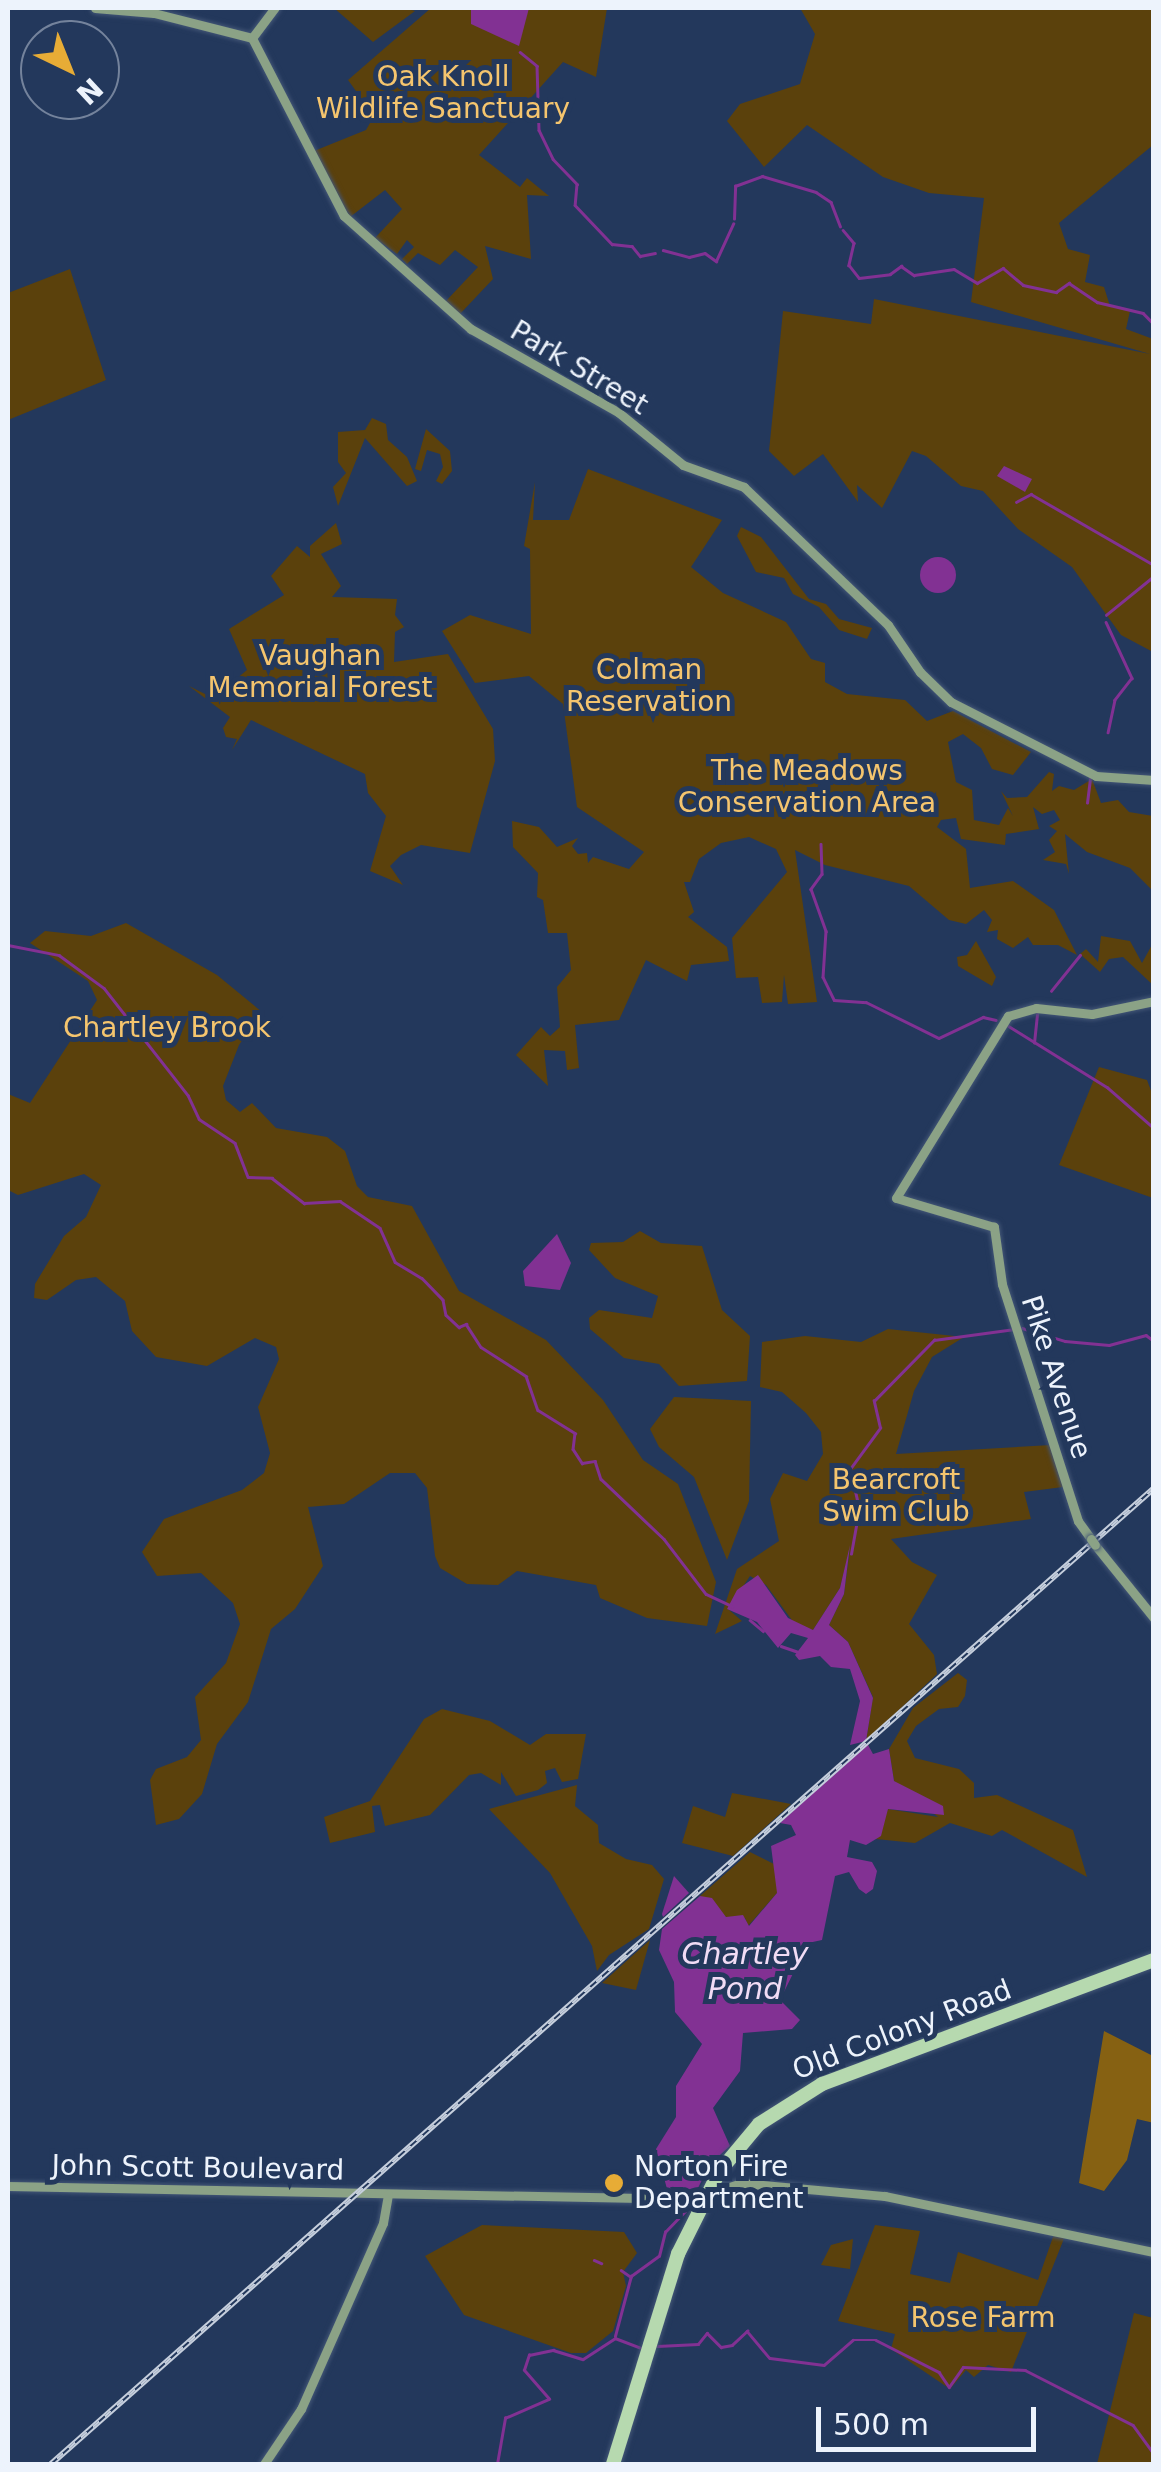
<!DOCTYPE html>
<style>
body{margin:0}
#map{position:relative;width:1161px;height:2472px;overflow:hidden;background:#23385c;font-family:"DejaVu Sans",sans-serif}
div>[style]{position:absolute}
.green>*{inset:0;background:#5b410c}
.forest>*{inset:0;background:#866112}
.water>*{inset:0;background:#823193}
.round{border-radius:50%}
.stream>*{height:2.5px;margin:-1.25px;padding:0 1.25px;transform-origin:1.25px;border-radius:1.25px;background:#823193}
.roads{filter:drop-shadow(0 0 2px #435676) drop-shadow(0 0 2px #435676)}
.secondary>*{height:9px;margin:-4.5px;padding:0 4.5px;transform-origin:4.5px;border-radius:4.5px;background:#8ba286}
.highway>*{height:14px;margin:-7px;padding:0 7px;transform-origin:7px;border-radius:7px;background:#b6d9af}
.rail>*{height:6px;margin-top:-3px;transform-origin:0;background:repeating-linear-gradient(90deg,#23385c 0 8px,#c6cfdd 0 16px);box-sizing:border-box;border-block:2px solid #c6cfdd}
.bridges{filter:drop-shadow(0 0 2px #435676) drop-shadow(0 0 2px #435676)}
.secondary-bridge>*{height:9px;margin:-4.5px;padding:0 4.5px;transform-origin:4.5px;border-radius:4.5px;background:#8ba286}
.dots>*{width:28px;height:28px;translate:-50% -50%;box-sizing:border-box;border:5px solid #23385c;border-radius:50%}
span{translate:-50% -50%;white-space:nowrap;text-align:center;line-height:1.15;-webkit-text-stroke:10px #23385c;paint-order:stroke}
.park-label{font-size:28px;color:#f5c56e}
.street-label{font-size:28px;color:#edf3fc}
.poi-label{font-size:28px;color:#edf3fc}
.left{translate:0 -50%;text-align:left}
.water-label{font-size:30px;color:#f1dcf5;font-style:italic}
.frame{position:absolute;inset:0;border:10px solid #edf3fc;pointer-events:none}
.north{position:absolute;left:20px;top:20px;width:100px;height:100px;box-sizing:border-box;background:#23385c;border:2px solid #74839c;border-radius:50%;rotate:137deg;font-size:28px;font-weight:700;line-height:40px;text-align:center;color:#edf3fc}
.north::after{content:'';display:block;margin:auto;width:35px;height:45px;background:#e7ac36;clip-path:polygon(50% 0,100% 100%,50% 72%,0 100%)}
.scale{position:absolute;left:816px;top:2407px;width:220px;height:45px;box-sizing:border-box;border:5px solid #edf3fc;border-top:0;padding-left:12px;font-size:30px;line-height:35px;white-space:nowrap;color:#edf3fc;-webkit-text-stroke:8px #23385c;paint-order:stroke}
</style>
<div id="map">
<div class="green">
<div style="clip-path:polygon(334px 8px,405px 8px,415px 11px,373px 42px)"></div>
<div style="clip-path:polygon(431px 8px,607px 8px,596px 77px,563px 62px,479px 155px,520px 187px,527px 178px,549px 196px,527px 195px,531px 259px,485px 246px,493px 279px,459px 315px,446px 301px,478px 267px,455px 250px,440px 265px,418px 253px,407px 264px,402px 259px,414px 247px,407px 240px,397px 254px,375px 238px,402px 209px,385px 190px,350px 217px,314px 151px,366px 130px,374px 116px,348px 80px)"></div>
<div style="clip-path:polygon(800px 8px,1153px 8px,1153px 145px,1059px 223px,1068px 249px,1090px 255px,1085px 282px,1104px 287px,1110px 306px,1130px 311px,1126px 329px,1153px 339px,1153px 652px,1121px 635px,1072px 567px,1018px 529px,983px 491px,961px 486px,926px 456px,912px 451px,882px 508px,857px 485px,858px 502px,823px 454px,794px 476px,769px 451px,783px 311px,871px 324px,874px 299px,1150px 354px,971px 302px,984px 198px,929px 193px,883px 177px,807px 125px,764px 167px,727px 121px,740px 104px,800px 84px,815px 34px)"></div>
<div style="clip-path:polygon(70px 269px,106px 380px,8px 420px,8px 293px)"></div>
<div style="clip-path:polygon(372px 418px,386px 424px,388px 440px,407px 457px,417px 481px,407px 486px,365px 438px,338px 506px,333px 487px,346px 473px,338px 462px,338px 432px,365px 430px)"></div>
<div style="clip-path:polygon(426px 429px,450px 451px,452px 471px,442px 484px,436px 481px,443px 467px,440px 454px,427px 450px,421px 471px,415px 469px)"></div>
<div style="clip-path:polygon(588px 469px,722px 520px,691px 567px,723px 593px,786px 622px,811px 659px,825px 663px,825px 682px,847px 694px,905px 700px,927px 721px,953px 711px,1031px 752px,1013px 775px,992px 769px,981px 748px,963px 734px,948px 742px,956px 782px,972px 790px,974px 820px,999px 825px,1008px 808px,1013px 816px,1001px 791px,1007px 798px,1027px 797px,1049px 772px,1054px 774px,1052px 791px,1059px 786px,1074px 790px,1092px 779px,1101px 803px,1118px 800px,1129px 812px,1153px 816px,1153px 891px,1130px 868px,1087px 852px,1065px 834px,1069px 874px,1066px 864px,1043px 860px,1055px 852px,1049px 840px,1057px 831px,1049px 826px,1060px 820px,1054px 810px,1042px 814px,1033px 807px,1039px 829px,1006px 834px,1005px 845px,961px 839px,956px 818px,941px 820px,937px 827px,966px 849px,970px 888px,1013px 881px,1054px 910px,1077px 955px,1058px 945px,1033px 945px,1028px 937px,1013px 948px,997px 939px,998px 930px,987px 932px,992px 920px,984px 910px,966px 924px,949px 920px,909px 886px,825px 865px,795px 850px,817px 1002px,788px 1004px,784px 975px,782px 1002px,762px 1003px,758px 977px,736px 978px,732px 938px,787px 872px,776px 849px,749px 837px,721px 843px,699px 859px,690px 882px,684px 882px,694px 912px,688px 917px,727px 947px,729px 961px,691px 965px,687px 981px,646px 960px,619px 1020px,575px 1025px,579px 1068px,567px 1070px,565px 1051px,544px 1050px,548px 1086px,516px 1055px,541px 1027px,550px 1036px,560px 1027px,557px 987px,571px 970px,567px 933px,548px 933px,543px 900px,537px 897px,538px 873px,513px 847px,512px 821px,539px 827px,557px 847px,578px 838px,572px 846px,578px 854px,587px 853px,588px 863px,593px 857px,629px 869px,644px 852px,577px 807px,563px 704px,529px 676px,475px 683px,442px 631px,470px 615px,531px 634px,530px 549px,524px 546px,535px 482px,533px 520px,569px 520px)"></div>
<div style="clip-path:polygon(336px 523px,342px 544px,321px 554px,341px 586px,332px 597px,397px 599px,395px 615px,404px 627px,395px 632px,394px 662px,448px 654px,493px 729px,495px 761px,470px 853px,421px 845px,401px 855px,390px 866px,403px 885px,370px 871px,386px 816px,368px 793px,365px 774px,251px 720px,232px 750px,237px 739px,226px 737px,223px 728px,230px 717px,189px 686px,213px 698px,247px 670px,229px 629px,284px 595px,271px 576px,297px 546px,310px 557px,310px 546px)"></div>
<div style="clip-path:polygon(741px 527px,761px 537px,809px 599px,826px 604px,839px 619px,872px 628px,867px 639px,839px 630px,819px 607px,793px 594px,784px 578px,756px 572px,737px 536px)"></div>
<div style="clip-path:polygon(126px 923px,217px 975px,262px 1012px,239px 1045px,223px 1086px,226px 1100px,240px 1112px,252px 1103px,276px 1128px,327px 1137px,345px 1151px,357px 1186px,368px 1197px,412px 1206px,459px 1291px,546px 1340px,603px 1400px,643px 1460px,678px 1484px,716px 1582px,707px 1626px,647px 1618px,600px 1598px,596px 1585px,517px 1571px,498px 1585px,467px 1584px,440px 1568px,435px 1556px,427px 1488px,415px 1473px,390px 1473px,344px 1504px,308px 1507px,323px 1566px,295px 1609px,271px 1629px,248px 1702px,217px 1744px,202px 1794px,179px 1819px,156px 1825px,150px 1780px,156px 1769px,187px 1757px,201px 1740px,195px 1697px,226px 1663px,240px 1624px,233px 1603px,201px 1573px,157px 1576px,142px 1552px,164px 1519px,242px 1490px,264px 1473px,270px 1453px,258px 1407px,279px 1359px,276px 1347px,255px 1338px,207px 1366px,156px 1357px,132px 1331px,125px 1301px,96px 1277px,76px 1280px,47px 1300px,34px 1298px,35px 1284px,64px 1236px,86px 1217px,101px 1185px,84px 1174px,18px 1195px,8px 1190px,8px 1094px,30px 1103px,97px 1000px,88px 981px,30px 943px,45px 931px,91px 936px)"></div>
<div style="clip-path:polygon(1101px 936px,1130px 941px,1142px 963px,1153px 943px,1153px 985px,1123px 957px,1109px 959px,1100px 972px,1080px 954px,1086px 949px,1098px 962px)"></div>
<div style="clip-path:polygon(976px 941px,996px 977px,992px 986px,958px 966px,957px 957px,967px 955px)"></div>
<div style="clip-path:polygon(1099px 1067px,1147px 1080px,1153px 1096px,1153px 1198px,1059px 1165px)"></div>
<div style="clip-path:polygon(640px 1231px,661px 1243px,702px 1246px,722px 1310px,750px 1336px,747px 1381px,679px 1386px,659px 1364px,624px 1358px,590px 1329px,589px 1318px,599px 1310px,652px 1318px,658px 1296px,615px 1278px,589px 1250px,591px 1243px,623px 1242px)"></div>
<div style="clip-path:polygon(888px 1329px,964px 1337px,932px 1357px,914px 1391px,896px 1454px,1051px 1445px,1063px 1487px,1024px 1492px,1031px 1519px,891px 1539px,912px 1562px,937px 1575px,909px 1624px,934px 1655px,937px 1674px,866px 1741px,873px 1697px,848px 1642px,829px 1625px,844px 1594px,850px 1548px,840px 1588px,813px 1630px,797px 1627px,766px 1585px,750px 1576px,728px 1609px,742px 1621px,715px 1634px,737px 1569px,779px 1541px,770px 1499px,783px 1473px,807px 1481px,823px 1454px,821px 1432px,806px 1413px,782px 1392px,760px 1387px,762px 1342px,805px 1336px,861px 1342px)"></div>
<div style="clip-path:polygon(674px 1397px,751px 1401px,749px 1501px,727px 1560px,694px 1477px,659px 1447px,650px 1429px)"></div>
<div style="clip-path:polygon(958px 1673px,967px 1680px,965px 1696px,958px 1707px,939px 1709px,916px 1726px,907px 1741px,915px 1758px,959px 1769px,974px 1783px,974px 1798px,997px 1795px,1073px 1830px,1087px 1877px,1002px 1830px,992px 1836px,950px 1823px,915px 1843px,876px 1839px,888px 1809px,938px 1817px,894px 1781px,889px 1749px,913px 1708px)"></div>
<div style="clip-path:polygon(442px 1709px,490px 1721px,530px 1745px,546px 1734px,586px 1734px,578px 1779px,562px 1782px,555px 1768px,545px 1771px,547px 1783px,538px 1790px,516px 1796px,501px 1772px,501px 1785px,481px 1773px,469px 1775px,430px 1815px,385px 1826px,380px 1805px,372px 1806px,375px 1832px,330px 1843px,324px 1817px,370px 1801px,424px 1719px)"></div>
<div style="clip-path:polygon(577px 1785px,575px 1806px,598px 1825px,599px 1843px,626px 1859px,652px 1865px,664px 1879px,649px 1929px,609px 1955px,597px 1971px,592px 1946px,550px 1873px,489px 1809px)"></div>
<div style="clip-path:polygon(732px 1793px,791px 1804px,733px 1856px,682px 1843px,693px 1806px,725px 1817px)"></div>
<div style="clip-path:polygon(750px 1852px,774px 1864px,778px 1874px,777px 1893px,748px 1926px,745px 1918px,726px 1917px,700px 1896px)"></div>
<div style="clip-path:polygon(650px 1940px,636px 1990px,602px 1983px)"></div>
<div style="clip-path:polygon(482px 2225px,624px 2232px,637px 2253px,623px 2272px,626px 2286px,613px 2331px,586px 2353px,571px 2353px,464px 2315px,425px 2256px)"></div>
<div style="clip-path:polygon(875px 2225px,920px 2231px,910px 2274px,950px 2283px,958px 2252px,1038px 2280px,1054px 2234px,1065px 2236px,1011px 2372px,988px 2365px,974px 2377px,966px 2370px,950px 2389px,891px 2349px,895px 2334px,838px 2321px)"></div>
<div style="clip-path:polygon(853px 2239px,850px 2269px,821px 2265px,831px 2245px)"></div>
<div style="clip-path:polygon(1134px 2313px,1153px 2318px,1153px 2464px,1097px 2464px)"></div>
</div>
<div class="forest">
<div style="clip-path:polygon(1104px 2031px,1153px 2056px,1154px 2123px,1137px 2119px,1127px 2160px,1104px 2191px,1079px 2183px)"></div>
</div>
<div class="water">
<div style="clip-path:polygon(471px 8px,529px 8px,519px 46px,471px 24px)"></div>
<div style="clip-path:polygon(1004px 466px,1032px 479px,1025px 492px,997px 476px)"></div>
<div class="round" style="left:920px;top:557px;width:36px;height:36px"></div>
<div style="clip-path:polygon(557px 1234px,571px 1263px,560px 1290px,525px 1286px,523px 1271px)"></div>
<div style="clip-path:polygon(850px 1545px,844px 1594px,829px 1625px,848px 1642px,873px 1698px,866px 1741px,850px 1745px,860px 1701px,850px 1669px,831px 1667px,820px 1656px,799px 1660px,795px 1655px,808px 1638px,791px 1633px,778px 1648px,757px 1622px,727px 1609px,737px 1590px,758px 1575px,788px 1618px,813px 1630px,840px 1588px)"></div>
<div style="clip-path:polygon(867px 1743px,873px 1754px,889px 1749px,894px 1781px,943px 1806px,944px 1815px,888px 1809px,881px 1836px,866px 1845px,850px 1840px,847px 1857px,872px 1862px,877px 1871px,873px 1889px,866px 1894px,859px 1889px,849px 1872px,835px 1876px,822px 1940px,808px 1943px,780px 2000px,800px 2020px,792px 2029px,743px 2033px,740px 2071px,713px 2108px,730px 2146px,710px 2164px,694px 2196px,669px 2196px,656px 2149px,676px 2117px,676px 2086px,702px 2044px,675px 2012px,674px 1982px,659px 1950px,662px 1929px,700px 1896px,712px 1898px,726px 1917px,743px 1915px,749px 1926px,777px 1893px,771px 1846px,796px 1835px,791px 1825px,780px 1823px)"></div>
<div style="clip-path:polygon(674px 1876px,689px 1893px,663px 1917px,662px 1914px)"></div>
</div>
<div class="stream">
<div style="left:520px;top:52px;width:22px;rotate:39deg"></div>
<div style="left:537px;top:66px;width:64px;rotate:88.2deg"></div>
<div style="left:539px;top:130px;width:32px;rotate:64deg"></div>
<div style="left:553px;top:159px;width:35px;rotate:46deg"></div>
<div style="left:577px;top:184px;width:21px;rotate:95deg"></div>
<div style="left:575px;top:205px;width:54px;rotate:46.5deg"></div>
<div style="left:612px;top:244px;width:20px;rotate:6deg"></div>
<div style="left:632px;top:246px;width:13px;rotate:51deg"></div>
<div style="left:640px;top:256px;width:15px;rotate:-11deg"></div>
<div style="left:734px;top:219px;width:33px;rotate:-88deg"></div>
<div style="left:735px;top:186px;width:29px;rotate:-20deg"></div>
<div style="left:762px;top:176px;width:56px;rotate:16.5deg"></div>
<div style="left:816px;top:192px;width:18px;rotate:34deg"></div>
<div style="left:831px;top:202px;width:26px;rotate:69deg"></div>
<div style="left:843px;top:230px;width:17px;rotate:50deg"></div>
<div style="left:854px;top:243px;width:23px;rotate:103deg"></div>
<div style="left:849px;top:265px;width:16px;rotate:52deg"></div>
<div style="left:859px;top:278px;width:31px;rotate:-7deg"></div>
<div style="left:890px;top:274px;width:14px;rotate:-36deg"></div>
<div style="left:901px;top:266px;width:16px;rotate:35deg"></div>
<div style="left:914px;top:275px;width:40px;rotate:-8.5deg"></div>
<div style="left:954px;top:269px;width:27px;rotate:31deg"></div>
<div style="left:977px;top:283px;width:30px;rotate:-30deg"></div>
<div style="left:1003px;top:268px;width:26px;rotate:40deg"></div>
<div style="left:1023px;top:285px;width:34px;rotate:12deg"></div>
<div style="left:1056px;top:292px;width:16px;rotate:-35deg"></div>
<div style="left:1069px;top:283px;width:34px;rotate:34deg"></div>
<div style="left:1097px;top:302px;width:47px;rotate:13.4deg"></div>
<div style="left:1143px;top:313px;width:16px;rotate:45deg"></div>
<div style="left:663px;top:250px;width:27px;rotate:15deg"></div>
<div style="left:689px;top:257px;width:16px;rotate:-14deg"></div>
<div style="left:705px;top:253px;width:14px;rotate:36deg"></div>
<div style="left:716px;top:261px;width:41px;rotate:-65.3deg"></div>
<div style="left:1016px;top:502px;width:17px;rotate:-28deg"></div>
<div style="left:1031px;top:494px;width:142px;rotate:30deg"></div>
<div style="left:1106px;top:615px;width:62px;rotate:-39.1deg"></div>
<div style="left:1106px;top:622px;width:62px;rotate:65.1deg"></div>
<div style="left:1132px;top:678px;width:28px;rotate:128deg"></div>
<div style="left:1115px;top:700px;width:33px;rotate:102deg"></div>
<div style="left:1087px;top:803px;width:25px;rotate:-83deg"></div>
<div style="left:821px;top:844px;width:30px;rotate:88deg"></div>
<div style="left:822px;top:874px;width:19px;rotate:126deg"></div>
<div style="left:811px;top:889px;width:45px;rotate:70.3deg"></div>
<div style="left:826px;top:931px;width:46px;rotate:93.7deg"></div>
<div style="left:823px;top:977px;width:25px;rotate:64deg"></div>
<div style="left:834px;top:1000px;width:32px;rotate:4deg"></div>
<div style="left:866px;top:1002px;width:81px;rotate:26.3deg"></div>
<div style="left:939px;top:1038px;width:49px;rotate:-25.5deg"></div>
<div style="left:983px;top:1017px;width:13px;rotate:13deg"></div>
<div style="left:8px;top:945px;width:52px;rotate:11.1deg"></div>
<div style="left:59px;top:955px;width:56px;rotate:36.3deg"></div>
<div style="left:104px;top:988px;width:136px;rotate:51.9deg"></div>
<div style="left:188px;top:1095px;width:26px;rotate:65deg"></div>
<div style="left:199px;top:1119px;width:43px;rotate:33.7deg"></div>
<div style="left:235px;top:1143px;width:36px;rotate:69deg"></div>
<div style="left:248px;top:1177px;width:24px;rotate:2deg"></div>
<div style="left:272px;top:1178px;width:41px;rotate:38deg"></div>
<div style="left:304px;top:1203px;width:36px;rotate:-3deg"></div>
<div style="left:340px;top:1201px;width:48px;rotate:34deg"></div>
<div style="left:380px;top:1228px;width:37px;rotate:66deg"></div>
<div style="left:395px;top:1262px;width:31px;rotate:31deg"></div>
<div style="left:422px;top:1278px;width:30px;rotate:46deg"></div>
<div style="left:443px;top:1300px;width:15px;rotate:79deg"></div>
<div style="left:446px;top:1315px;width:18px;rotate:43deg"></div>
<div style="left:459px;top:1327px;width:8px;rotate:-23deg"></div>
<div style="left:466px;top:1324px;width:27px;rotate:57deg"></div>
<div style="left:481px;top:1347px;width:54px;rotate:32.8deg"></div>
<div style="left:526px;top:1376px;width:36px;rotate:71deg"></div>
<div style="left:538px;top:1410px;width:44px;rotate:31.9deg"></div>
<div style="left:575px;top:1433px;width:16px;rotate:97deg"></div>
<div style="left:573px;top:1449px;width:17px;rotate:57deg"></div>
<div style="left:582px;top:1463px;width:13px;rotate:-9deg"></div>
<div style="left:595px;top:1461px;width:19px;rotate:72deg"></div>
<div style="left:601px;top:1479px;width:87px;rotate:43.6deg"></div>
<div style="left:664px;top:1539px;width:69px;rotate:52.6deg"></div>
<div style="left:706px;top:1594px;width:29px;rotate:25deg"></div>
<div style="left:1051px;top:991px;width:46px;rotate:-51.1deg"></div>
<div style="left:1007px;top:1025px;width:118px;rotate:31.8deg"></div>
<div style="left:1107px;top:1087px;width:62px;rotate:41.1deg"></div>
<div style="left:1034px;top:1043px;width:31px;rotate:-84deg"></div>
<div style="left:1022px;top:1328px;width:45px;rotate:16.8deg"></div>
<div style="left:1065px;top:1341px;width:44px;rotate:5.2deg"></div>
<div style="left:1109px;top:1345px;width:38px;rotate:-15deg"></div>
<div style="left:1146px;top:1335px;width:10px;rotate:37deg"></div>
<div style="left:851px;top:1554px;width:46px;rotate:-79.9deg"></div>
<div style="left:859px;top:1509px;width:41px;rotate:-102.7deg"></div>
<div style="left:850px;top:1469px;width:51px;rotate:-53.8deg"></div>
<div style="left:880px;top:1428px;width:28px;rotate:-103deg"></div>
<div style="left:874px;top:1401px;width:86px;rotate:-45.5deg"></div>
<div style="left:934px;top:1340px;width:81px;rotate:-7.8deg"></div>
<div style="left:750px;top:1620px;width:17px;rotate:40deg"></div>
<div style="left:781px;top:1646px;width:21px;rotate:19deg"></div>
<div style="left:594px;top:2260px;width:8px;rotate:23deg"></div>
<div style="left:621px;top:2270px;width:12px;rotate:35deg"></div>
<div style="left:615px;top:2336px;width:62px;rotate:-75.1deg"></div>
<div style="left:631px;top:2276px;width:34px;rotate:-36deg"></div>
<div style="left:659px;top:2256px;width:25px;rotate:-76deg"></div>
<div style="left:665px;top:2232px;width:29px;rotate:-46deg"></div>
<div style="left:657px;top:2346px;width:41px;rotate:-2.8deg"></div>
<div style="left:698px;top:2344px;width:14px;rotate:-51deg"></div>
<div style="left:707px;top:2333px;width:20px;rotate:45deg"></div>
<div style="left:721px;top:2347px;width:11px;rotate:-10deg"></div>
<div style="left:732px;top:2345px;width:21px;rotate:-43deg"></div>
<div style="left:747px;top:2331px;width:35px;rotate:50deg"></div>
<div style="left:770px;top:2358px;width:54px;rotate:7.4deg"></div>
<div style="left:824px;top:2365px;width:38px;rotate:-41deg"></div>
<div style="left:853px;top:2340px;width:23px"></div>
<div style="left:876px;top:2340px;width:71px;rotate:26.9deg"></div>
<div style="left:939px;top:2372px;width:18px;rotate:56deg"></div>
<div style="left:949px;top:2387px;width:24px;rotate:-55deg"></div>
<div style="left:963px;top:2367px;width:62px;rotate:2.8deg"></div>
<div style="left:1025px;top:2370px;width:121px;rotate:27deg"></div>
<div style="left:1133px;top:2425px;width:36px;rotate:54deg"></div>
<div style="left:497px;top:2464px;width:47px;rotate:-80.1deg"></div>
<div style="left:505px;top:2418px;width:48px;rotate:-23.4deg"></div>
<div style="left:549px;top:2399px;width:38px;rotate:-131deg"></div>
<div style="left:524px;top:2370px;width:16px;rotate:-72deg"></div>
<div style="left:529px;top:2355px;width:25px;rotate:-12deg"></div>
<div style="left:553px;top:2350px;width:31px;rotate:17deg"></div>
<div style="left:583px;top:2359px;width:38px;rotate:-33deg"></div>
<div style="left:615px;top:2338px;width:28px;rotate:21deg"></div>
</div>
<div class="roads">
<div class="secondary">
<div style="left:95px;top:8px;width:59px;rotate:4.8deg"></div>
<div style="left:154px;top:13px;width:101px;rotate:14.3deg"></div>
<div style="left:252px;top:38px;width:200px;rotate:62.7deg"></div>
<div style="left:344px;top:216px;width:170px;rotate:41.7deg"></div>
<div style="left:471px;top:329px;width:169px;rotate:29.5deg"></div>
<div style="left:618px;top:412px;width:84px;rotate:39.2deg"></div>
<div style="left:683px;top:465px;width:65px;rotate:19.8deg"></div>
<div style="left:744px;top:487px;width:199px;rotate:43.8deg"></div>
<div style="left:888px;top:625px;width:57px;rotate:55.8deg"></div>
<div style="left:920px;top:672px;width:43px;rotate:44.1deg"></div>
<div style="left:951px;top:702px;width:163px;rotate:27deg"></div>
<div style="left:1096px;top:776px;width:58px;rotate:3.9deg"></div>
<div style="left:252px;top:38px;width:38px;rotate:-53deg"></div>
<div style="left:1091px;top:1539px;width:22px;rotate:-126deg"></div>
<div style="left:1078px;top:1521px;width:249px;rotate:-107.8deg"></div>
<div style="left:1002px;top:1284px;width:58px;rotate:-98deg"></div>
<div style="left:994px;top:1227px;width:102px;rotate:-163.5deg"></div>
<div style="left:896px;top:1198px;width:214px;rotate:-58.4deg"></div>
<div style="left:1008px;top:1016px;width:29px;rotate:-16deg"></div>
<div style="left:1036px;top:1008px;width:56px;rotate:6.1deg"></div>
<div style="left:1092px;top:1014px;width:63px;rotate:-11.8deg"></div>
<div style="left:1095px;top:1545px;width:94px;rotate:51.1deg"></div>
<div style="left:8px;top:2186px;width:685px;rotate:1.09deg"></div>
<div style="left:693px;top:2199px;width:51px;rotate:-18.4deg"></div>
<div style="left:741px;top:2183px;width:145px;rotate:5.2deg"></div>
<div style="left:885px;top:2196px;width:275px;rotate:11.8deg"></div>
<div style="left:264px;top:2464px;width:66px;rotate:-56.1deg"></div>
<div style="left:301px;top:2409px;width:203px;rotate:-66.2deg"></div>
<div style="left:383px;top:2223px;width:29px;rotate:-80deg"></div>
</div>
<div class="highway">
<div style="left:613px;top:2464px;width:220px;rotate:-72.8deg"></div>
<div style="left:678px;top:2254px;width:92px;rotate:-63.4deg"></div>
<div style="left:719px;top:2172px;width:62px;rotate:-50.2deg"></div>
<div style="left:759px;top:2124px;width:75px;rotate:-32.4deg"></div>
<div style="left:822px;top:2084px;width:354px;rotate:-20.5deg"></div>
</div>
</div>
<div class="rail">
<div style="left:51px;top:2464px;width:1473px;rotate:-41.5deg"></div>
</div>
<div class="bridges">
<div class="secondary-bridge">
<div style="left:1091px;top:1539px;width:7px;rotate:56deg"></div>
</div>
</div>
<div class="dots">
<div style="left:614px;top:2183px;background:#e7ac36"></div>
</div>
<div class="park-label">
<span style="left:443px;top:93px">Oak Knoll<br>Wildlife Sanctuary</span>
<span style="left:320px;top:672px">Vaughan<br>Memorial Forest</span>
<span style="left:649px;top:686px">Colman<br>Reservation</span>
<span style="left:807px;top:787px">The Meadows<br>Conservation Area</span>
<span style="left:167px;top:1028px">Chartley Brook</span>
<span style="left:896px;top:1496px">Bearcroft<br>Swim Club</span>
<span style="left:983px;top:2318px">Rose Farm</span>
</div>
<div class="street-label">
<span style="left:579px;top:368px;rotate:31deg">Park Street</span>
<span style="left:1056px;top:1377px;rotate:72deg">Pike Avenue</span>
<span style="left:902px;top:2030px;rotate:-21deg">Old Colony Road</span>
<span style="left:198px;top:2168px;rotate:1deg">John Scott Boulevard</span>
</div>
<div class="poi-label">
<span class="left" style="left:634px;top:2183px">Norton Fire<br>Department</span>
</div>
<div class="water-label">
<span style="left:745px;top:1971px">Chartley<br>Pond</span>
</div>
<div class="frame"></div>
<div class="north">N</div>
<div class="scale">500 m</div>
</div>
